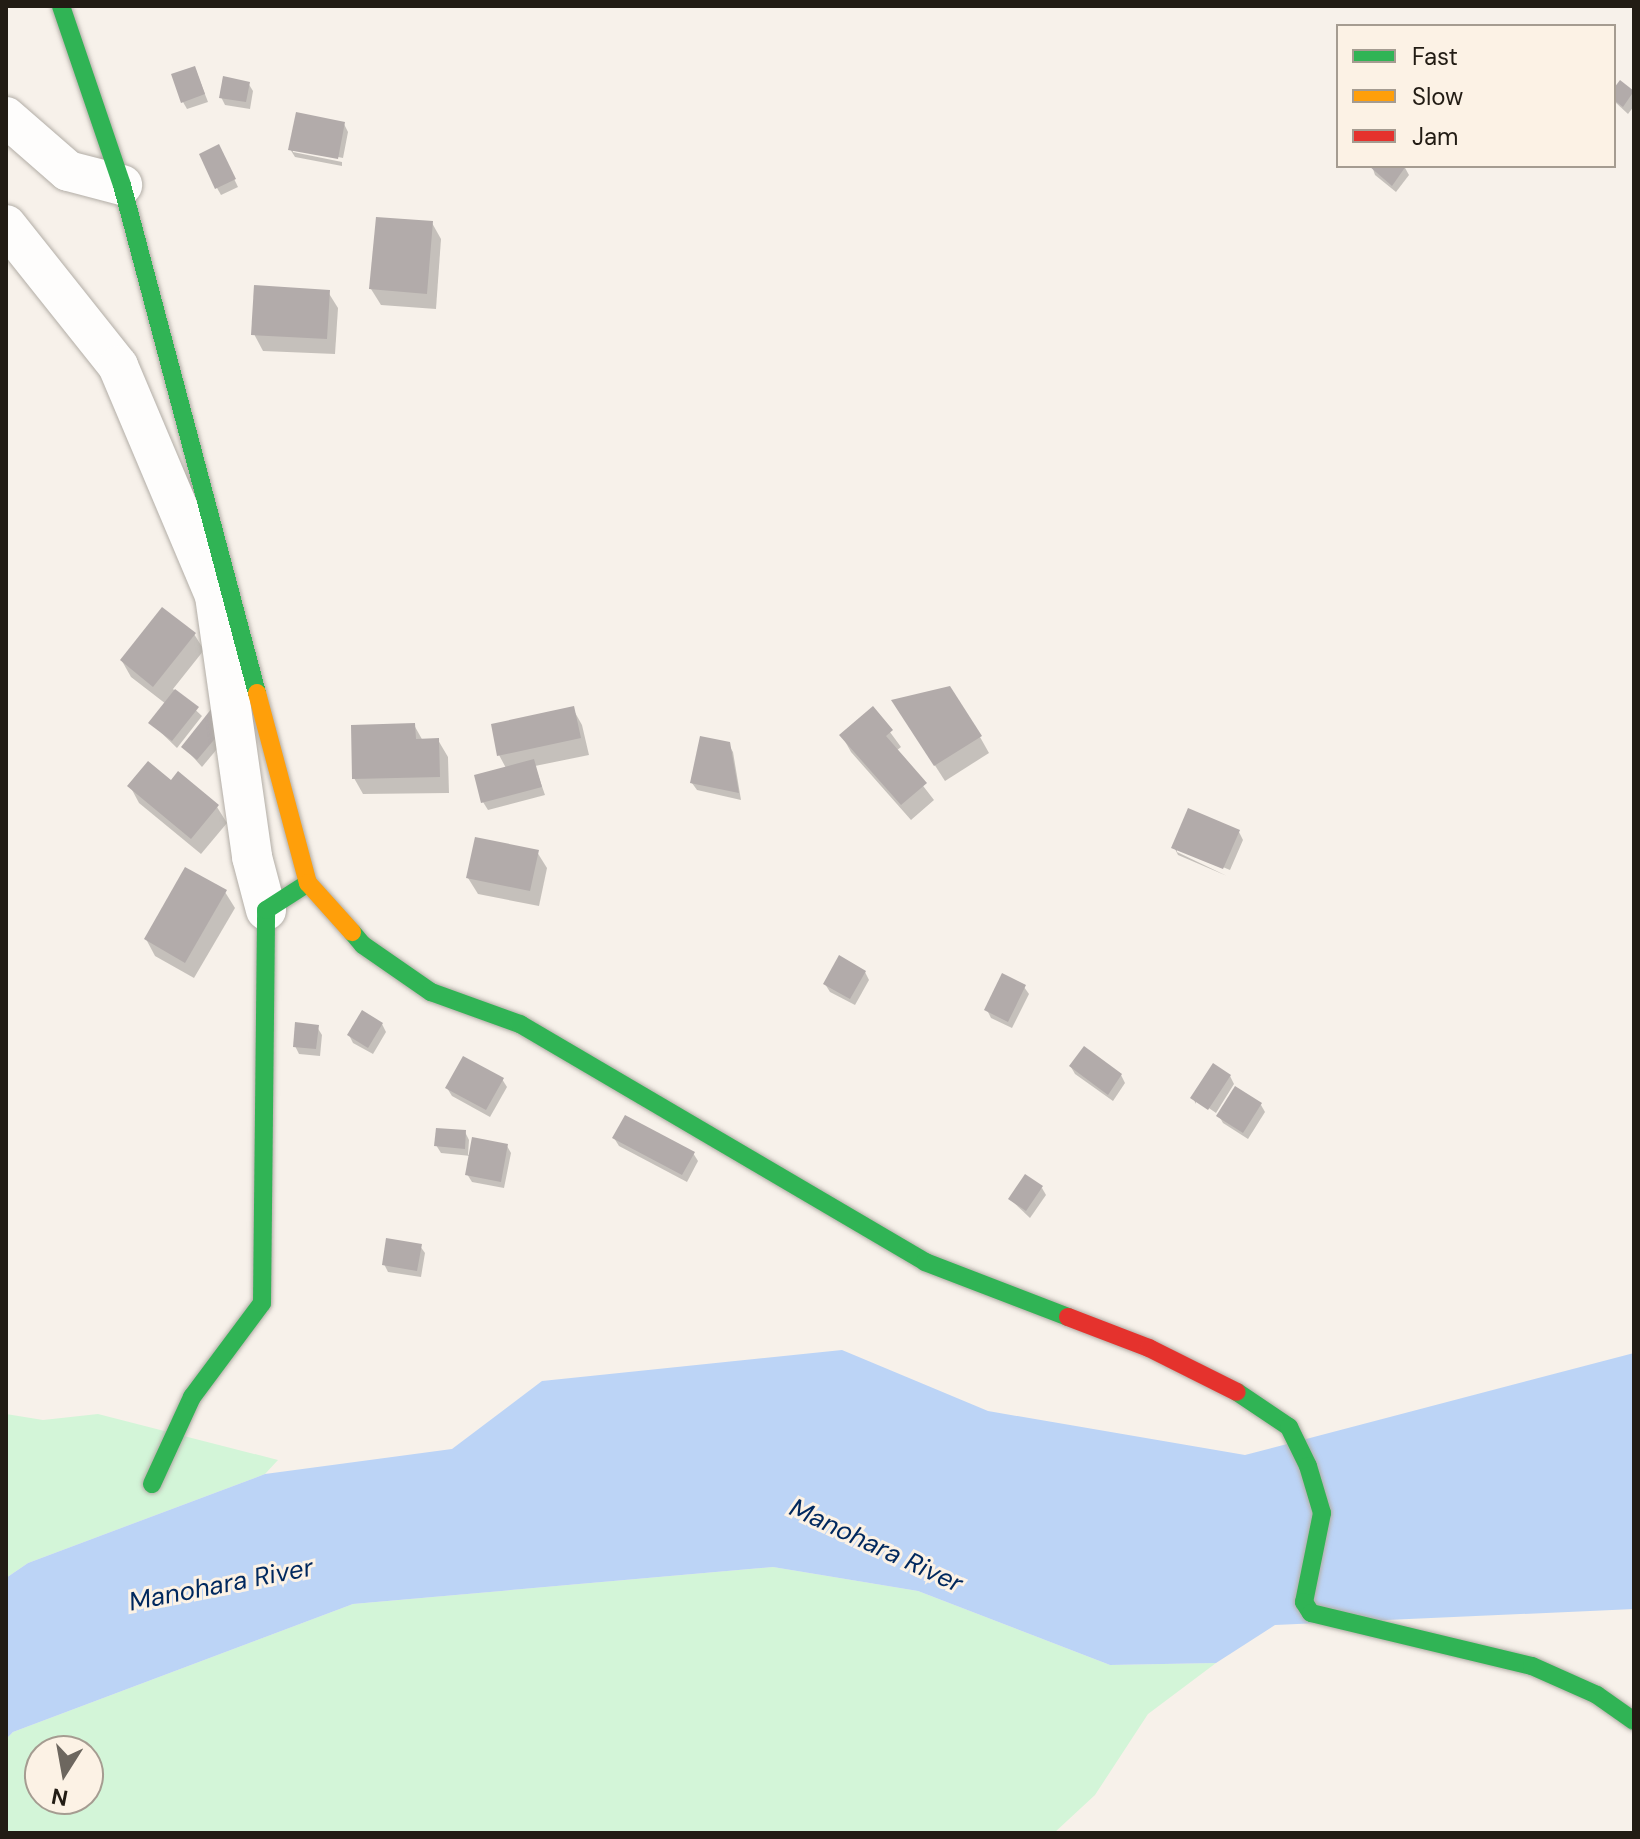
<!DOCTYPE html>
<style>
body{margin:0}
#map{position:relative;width:1640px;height:1839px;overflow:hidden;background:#f7f1ea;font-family:"DM Sans",sans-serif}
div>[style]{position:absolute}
.green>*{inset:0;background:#d3f5d8}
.water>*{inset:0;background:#bcd4f6}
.shadow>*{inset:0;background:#0003}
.building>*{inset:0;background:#b2abaa}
.roads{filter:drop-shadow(0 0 2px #b2ada6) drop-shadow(0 0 2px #b2ada6)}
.street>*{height:40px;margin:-20px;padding:0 20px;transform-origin:20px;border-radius:20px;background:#fefdfc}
.fast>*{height:18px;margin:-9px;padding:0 9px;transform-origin:9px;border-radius:9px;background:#30b455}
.slow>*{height:18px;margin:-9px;padding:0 9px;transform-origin:9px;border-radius:9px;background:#ff9f0a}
.jam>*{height:18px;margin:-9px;padding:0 9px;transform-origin:9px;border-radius:9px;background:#e5322d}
span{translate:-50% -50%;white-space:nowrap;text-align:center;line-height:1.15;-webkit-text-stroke:6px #fcf2e5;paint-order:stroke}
.water-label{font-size:26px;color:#00285e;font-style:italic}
.frame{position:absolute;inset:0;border:8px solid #221c14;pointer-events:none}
.legend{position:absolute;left:1336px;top:24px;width:280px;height:144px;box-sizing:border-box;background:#fcf2e5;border:2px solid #a59c91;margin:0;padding:10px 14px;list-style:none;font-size:24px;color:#221c14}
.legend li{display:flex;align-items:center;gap:16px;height:40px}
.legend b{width:40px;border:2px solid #a59c91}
.north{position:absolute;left:24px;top:1735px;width:80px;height:80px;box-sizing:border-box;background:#fcf2e5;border:2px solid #a59c91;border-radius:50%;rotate:191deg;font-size:22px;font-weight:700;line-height:32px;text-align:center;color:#221c14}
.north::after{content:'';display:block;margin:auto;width:28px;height:36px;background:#6d675f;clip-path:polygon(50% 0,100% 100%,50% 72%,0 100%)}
</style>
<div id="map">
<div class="green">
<div style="clip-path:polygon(6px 1414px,43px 1420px,98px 1414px,278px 1460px,265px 1474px,28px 1563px,6px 1578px)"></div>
<div style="clip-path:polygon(evenodd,773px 1567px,918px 1591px,1110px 1665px,1216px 1663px,1148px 1714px,1095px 1795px,1054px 1833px,6px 1833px,6px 1739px,13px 1732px,353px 1604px,773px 1567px,40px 1751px,88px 1751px,88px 1799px,40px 1799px,40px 1751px)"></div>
</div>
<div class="water">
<div style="clip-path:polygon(842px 1350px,988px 1411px,1245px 1455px,1634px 1353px,1634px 1609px,1275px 1625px,1216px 1663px,1110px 1665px,918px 1591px,773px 1567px,353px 1604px,13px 1732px,6px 1739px,6px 1578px,28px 1563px,265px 1474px,452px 1449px,542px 1381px)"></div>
</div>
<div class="shadow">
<div style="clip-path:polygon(195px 68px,208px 102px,187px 109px,183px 102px)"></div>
<div style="clip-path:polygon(248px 83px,253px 91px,250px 109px,225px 105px,221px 97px)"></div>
<div style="clip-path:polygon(1621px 83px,1634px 94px,1634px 106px,1628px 114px,1614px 101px,1614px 91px)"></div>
<div style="clip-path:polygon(344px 124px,348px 132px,343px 158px,293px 148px,293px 152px,342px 162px,342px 166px,295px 157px,290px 149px)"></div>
<div style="clip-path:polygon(222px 154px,238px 187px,221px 195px,217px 188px)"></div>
<div style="clip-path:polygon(1372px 166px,1404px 166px,1409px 175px,1396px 192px,1375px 175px)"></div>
<div style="clip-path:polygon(432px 223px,441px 239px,436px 309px,381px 305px,371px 289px)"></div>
<div style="clip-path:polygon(328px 292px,338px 308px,335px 354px,263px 351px,254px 334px)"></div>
<div style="clip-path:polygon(194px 634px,204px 650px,173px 689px,202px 716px,177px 748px,151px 723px,166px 704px,131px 677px,122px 661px)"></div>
<div style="clip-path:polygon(573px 709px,582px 725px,589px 755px,535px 766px,545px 795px,488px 810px,483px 802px,506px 768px,499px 755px)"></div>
<div style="clip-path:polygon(873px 709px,901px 747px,896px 751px,934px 800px,911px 820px,851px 752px,842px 736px)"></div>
<div style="clip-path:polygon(903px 716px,980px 737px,989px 753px,945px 781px)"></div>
<div style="clip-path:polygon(414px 725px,423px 741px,438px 740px,448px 757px,449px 793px,363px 794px,354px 778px)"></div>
<div style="clip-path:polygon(232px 731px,202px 767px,184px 747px)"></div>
<div style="clip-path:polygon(728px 744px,733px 752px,741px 800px,697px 790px,692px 783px)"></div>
<div style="clip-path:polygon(171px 782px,217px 807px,227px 823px,201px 854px,139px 803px,130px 786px)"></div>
<div style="clip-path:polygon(1239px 832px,1243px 840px,1230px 870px,1177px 848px,1177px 852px,1227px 876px,1178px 855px,1174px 847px)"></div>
<div style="clip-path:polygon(537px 852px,547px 868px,539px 906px,478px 894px,468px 878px)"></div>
<div style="clip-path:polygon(225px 892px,235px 908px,194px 978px,155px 956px,146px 939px)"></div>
<div style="clip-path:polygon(865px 972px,869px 980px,855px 1005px,830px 992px,825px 984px)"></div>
<div style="clip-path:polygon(1024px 987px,1029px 994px,1012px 1028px,991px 1018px,987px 1010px)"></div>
<div style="clip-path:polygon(382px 1024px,386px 1032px,373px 1054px,353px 1043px,349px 1035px)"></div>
<div style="clip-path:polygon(317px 1027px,322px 1035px,320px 1056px,299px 1054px,295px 1046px)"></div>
<div style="clip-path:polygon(1071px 1067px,1121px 1075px,1125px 1083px,1113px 1101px,1075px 1074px)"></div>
<div style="clip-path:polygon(1230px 1076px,1234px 1084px,1216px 1113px,1196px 1099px,1196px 1104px,1193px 1098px)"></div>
<div style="clip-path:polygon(502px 1079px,507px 1087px,490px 1117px,452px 1096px,447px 1088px)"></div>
<div style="clip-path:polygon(1261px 1105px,1265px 1112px,1248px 1139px,1223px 1123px,1219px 1116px)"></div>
<div style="clip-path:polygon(465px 1132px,469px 1140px,468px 1155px,507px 1146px,511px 1153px,504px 1188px,472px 1182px,467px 1174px,471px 1156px,441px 1153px,436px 1145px)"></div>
<div style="clip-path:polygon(614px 1138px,693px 1153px,698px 1161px,687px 1182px,619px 1146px)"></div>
<div style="clip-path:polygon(1042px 1188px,1046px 1195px,1030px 1218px,1010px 1199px)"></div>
<div style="clip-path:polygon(420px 1246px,425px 1253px,421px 1277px,388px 1272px,384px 1264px)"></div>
</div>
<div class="building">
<div style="clip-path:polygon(195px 66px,205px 94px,181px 103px,171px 74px)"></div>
<div style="clip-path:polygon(223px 76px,250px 82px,246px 102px,219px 98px)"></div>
<div style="clip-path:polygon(1620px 80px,1634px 91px,1623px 107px,1614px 100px,1614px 88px)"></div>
<div style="clip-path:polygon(296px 112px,345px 122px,338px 159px,288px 150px)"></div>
<div style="clip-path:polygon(219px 144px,236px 179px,215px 189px,199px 154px)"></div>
<div style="clip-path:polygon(1369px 166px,1406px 166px,1392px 186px)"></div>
<div style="clip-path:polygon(376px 217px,433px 221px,427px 294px,369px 289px)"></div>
<div style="clip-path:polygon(254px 285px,330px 290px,327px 339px,251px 335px)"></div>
<div style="clip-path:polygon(162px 607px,196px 633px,153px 687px,120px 660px)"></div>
<div style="clip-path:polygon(950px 686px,982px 736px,934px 766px,891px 700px)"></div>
<div style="clip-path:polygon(175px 689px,199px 707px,172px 741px,148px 723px)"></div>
<div style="clip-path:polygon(574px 706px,581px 738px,497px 756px,491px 724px)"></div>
<div style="clip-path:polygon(873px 706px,893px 730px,886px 736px,927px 783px,901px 805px,839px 735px)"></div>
<div style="clip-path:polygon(212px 708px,229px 722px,197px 760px,181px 747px)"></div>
<div style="clip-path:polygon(415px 723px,416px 739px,439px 738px,440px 777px,352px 779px,351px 725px)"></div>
<div style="clip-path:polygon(700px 736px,730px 742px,739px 793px,690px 783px)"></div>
<div style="clip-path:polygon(534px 759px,542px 787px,481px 803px,474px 775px)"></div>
<div style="clip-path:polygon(148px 761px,171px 780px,178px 771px,219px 805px,191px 839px,127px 786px)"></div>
<div style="clip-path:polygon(1188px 808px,1240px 830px,1223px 869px,1171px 848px)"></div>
<div style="clip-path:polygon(475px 837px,539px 850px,530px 891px,466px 878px)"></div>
<div style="clip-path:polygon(185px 867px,227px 890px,185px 963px,144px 939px)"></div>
<div style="clip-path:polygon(839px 955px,866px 971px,850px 999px,823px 984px)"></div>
<div style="clip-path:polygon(1002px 973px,1026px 985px,1008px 1022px,984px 1010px)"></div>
<div style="clip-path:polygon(362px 1010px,383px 1023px,368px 1048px,347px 1035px)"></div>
<div style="clip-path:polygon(295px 1022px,319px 1025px,316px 1049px,293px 1047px)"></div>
<div style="clip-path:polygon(1084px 1046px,1122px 1074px,1108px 1095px,1069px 1066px)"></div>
<div style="clip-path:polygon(463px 1056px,504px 1078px,486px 1110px,445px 1088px)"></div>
<div style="clip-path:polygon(1213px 1063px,1231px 1075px,1208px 1110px,1190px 1098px)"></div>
<div style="clip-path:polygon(1235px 1086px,1262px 1103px,1243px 1133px,1216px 1116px)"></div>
<div style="clip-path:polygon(625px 1115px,695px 1152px,682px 1175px,612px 1138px)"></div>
<div style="clip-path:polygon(436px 1128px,466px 1130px,465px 1149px,434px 1146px)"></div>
<div style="clip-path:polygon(472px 1137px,508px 1144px,501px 1182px,465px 1175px)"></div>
<div style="clip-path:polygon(1025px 1174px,1043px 1186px,1026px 1211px,1008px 1199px)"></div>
<div style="clip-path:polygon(386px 1238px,422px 1244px,417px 1271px,382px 1265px)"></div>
</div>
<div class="roads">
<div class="street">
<div style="left:6px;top:117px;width:82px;rotate:41.1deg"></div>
<div style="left:68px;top:171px;width:56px;rotate:14.5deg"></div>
<div style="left:6px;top:225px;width:180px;rotate:51.5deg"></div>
<div style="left:118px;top:366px;width:250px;rotate:67.1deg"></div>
<div style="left:215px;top:596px;width:264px;rotate:81.9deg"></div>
<div style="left:252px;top:857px;width:55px;rotate:75.2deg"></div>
</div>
<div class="fast">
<div style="left:61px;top:6px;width:189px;rotate:71.2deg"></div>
<div style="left:122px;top:185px;width:526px;rotate:75.12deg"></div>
<div style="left:352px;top:932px;width:17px;rotate:50deg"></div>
<div style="left:363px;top:945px;width:83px;rotate:34.7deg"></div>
<div style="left:431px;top:992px;width:95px;rotate:19.8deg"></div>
<div style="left:520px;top:1024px;width:470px;rotate:30.4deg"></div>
<div style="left:925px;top:1262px;width:153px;rotate:21deg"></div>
<div style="left:1237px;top:1392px;width:63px;rotate:33.9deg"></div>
<div style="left:1289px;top:1427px;width:43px;rotate:64deg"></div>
<div style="left:1308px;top:1466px;width:49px;rotate:73.4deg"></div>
<div style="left:1322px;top:1513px;width:91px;rotate:101.4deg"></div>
<div style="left:1304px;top:1602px;width:13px;rotate:58deg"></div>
<div style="left:1311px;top:1613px;width:227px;rotate:13.5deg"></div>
<div style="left:1532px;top:1666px;width:71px;rotate:24deg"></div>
<div style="left:1597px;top:1695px;width:45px;rotate:35.1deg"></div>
<div style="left:152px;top:1484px;width:96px;rotate:-65.3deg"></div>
<div style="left:192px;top:1397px;width:117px;rotate:-53.3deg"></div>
<div style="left:262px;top:1303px;width:393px;rotate:-89.4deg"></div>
<div style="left:266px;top:910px;width:50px;rotate:-32.7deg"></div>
</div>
<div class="slow">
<div style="left:257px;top:693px;width:197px;rotate:75deg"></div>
<div style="left:308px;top:883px;width:66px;rotate:48.1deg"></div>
</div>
<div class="jam">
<div style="left:1068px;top:1317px;width:87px;rotate:20.9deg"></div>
<div style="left:1149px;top:1348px;width:98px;rotate:26.6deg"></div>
</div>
</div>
<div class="water-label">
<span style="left:876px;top:1546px;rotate:25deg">Manohara River</span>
<span style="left:221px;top:1585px;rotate:-11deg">Manohara River</span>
</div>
<div class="frame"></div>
<ul class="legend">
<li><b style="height:10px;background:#30b455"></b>Fast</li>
<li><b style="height:10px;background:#ff9f0a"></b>Slow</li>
<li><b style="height:10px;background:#e5322d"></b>Jam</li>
</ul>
<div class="north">N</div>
</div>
